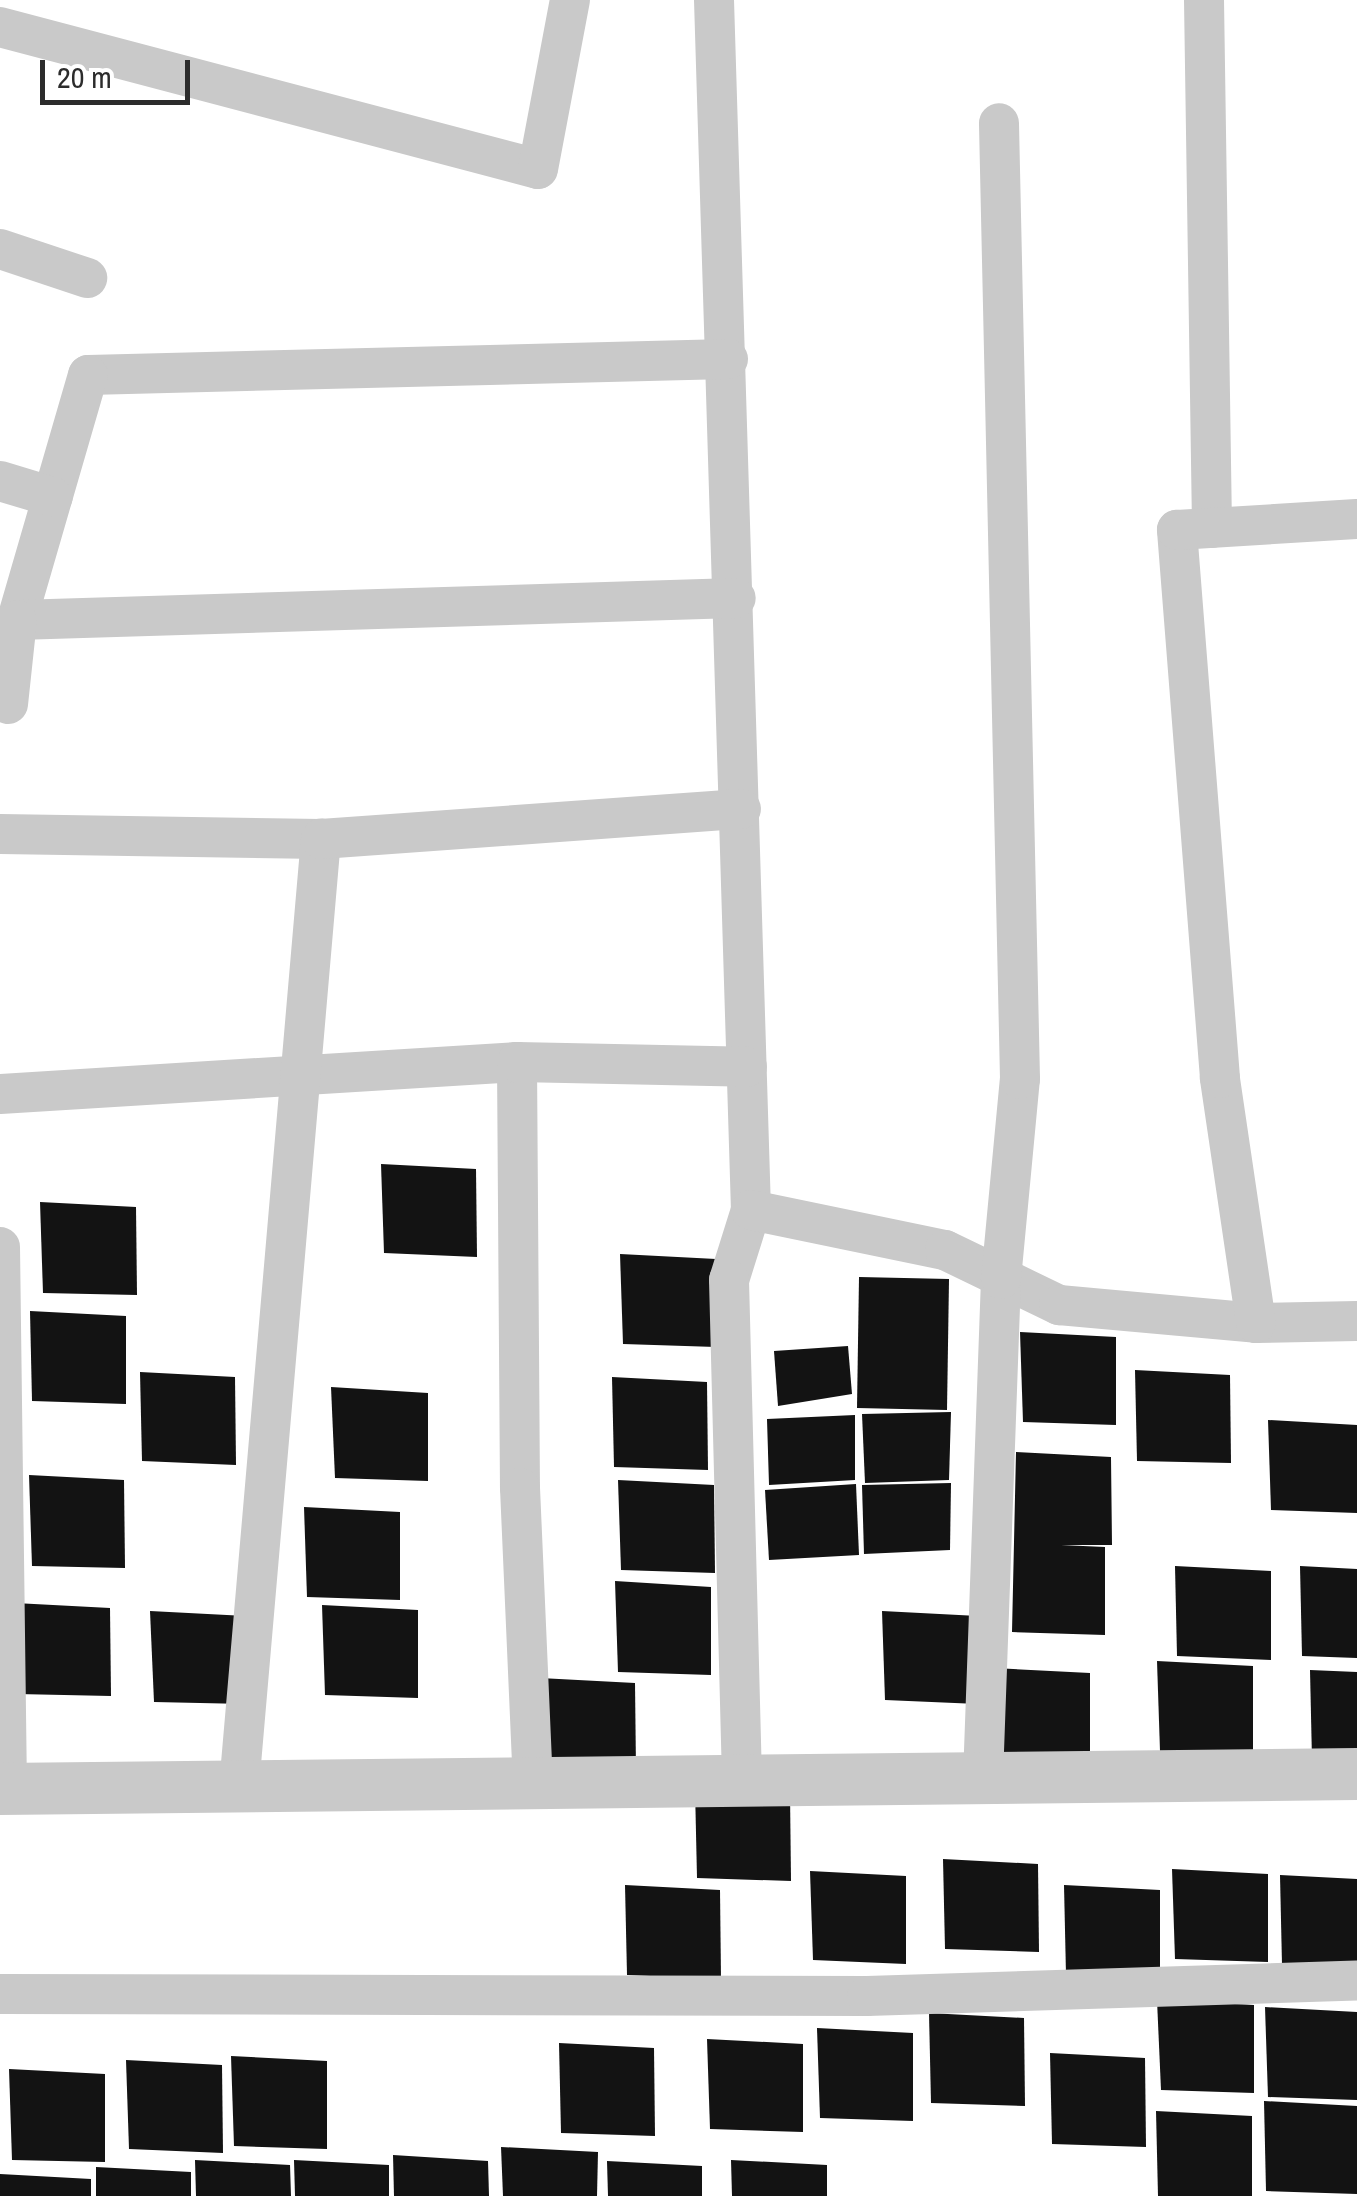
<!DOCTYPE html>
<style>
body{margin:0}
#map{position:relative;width:1357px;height:2196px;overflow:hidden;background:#fff;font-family:"Archivo Narrow",sans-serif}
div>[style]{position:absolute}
.building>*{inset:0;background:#131313}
.minor>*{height:40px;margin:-20px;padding:0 20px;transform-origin:20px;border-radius:20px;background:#c9c9c9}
.tertiary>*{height:52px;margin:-26px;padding:0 26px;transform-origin:26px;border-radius:26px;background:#c9c9c9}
span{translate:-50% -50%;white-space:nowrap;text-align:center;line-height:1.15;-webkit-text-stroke:10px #fff;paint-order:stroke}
.scale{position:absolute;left:40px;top:60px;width:150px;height:45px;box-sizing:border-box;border:5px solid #2c2c2c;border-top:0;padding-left:12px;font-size:30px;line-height:35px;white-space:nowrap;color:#2c2c2c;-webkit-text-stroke:8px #fff;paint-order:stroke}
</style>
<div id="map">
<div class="building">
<div style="clip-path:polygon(381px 1164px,476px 1169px,477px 1257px,384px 1253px)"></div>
<div style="clip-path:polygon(40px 1202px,136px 1207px,137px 1295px,43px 1293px)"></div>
<div style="clip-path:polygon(620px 1254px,716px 1259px,716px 1347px,623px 1344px)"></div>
<div style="clip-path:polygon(859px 1277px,949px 1279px,947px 1410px,857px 1408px)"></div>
<div style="clip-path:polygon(30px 1311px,126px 1316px,126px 1404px,32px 1401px)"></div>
<div style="clip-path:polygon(1020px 1332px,1116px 1337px,1116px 1425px,1023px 1422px)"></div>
<div style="clip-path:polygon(848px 1346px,852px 1394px,778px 1406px,774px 1351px)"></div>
<div style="clip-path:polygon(1135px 1370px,1230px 1375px,1231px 1463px,1137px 1461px)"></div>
<div style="clip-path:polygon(140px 1372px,235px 1377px,236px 1465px,142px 1461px)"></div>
<div style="clip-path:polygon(612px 1377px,707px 1382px,708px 1470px,614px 1467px)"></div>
<div style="clip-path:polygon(331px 1387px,428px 1393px,428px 1481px,335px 1478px)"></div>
<div style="clip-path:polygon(951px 1412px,949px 1480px,865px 1483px,862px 1414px)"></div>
<div style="clip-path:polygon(855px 1415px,855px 1480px,769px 1485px,767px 1419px)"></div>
<div style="clip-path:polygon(1268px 1420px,1357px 1425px,1357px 1513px,1271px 1510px)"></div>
<div style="clip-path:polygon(1016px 1452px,1111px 1457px,1112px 1545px,1061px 1545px,1105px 1547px,1105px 1635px,1012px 1632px)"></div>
<div style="clip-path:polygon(29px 1475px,124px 1480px,125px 1568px,32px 1566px)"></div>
<div style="clip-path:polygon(618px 1480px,714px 1485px,715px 1573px,621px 1570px)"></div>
<div style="clip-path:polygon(951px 1483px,950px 1550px,864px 1554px,862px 1485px)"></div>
<div style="clip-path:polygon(856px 1484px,859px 1555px,769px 1560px,765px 1490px)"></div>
<div style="clip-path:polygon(304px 1507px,400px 1512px,400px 1600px,307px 1597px)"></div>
<div style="clip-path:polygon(1175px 1566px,1271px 1571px,1271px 1660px,1177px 1656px)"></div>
<div style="clip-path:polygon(1300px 1566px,1357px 1569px,1357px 1658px,1302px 1656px)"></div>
<div style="clip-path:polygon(615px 1581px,711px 1587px,711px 1675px,618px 1672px)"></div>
<div style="clip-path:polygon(15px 1603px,110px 1608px,111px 1696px,17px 1694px)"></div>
<div style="clip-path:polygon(322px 1605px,418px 1610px,418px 1698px,325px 1695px)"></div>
<div style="clip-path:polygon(150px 1611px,246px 1616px,246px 1704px,154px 1702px)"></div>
<div style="clip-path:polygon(882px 1611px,978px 1616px,978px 1704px,885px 1700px)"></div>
<div style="clip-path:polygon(1157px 1661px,1253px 1666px,1253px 1754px,1160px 1751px)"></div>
<div style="clip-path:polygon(994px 1668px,1090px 1673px,1090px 1761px,997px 1758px)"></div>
<div style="clip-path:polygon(1310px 1670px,1357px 1672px,1357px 1761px,1312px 1760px)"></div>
<div style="clip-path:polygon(540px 1678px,635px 1683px,636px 1771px,542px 1768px)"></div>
<div style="clip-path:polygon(695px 1788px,790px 1793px,791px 1881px,697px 1878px)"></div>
<div style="clip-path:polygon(943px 1859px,1038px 1864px,1039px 1952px,945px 1949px)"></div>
<div style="clip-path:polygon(1172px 1869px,1268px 1874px,1268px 1962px,1175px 1959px)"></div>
<div style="clip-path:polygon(810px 1871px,906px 1876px,906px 1964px,813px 1960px)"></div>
<div style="clip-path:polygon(1280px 1875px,1357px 1879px,1357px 1967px,1282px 1965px)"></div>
<div style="clip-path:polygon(625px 1885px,720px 1890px,721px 1979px,627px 1975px)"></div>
<div style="clip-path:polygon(1064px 1885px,1160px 1890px,1160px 1978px,1066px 1975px)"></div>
<div style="clip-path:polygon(1157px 2000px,1254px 2005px,1254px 2093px,1161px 2090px)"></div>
<div style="clip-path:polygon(1265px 2007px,1357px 2012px,1357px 2100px,1268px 2097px)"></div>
<div style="clip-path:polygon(929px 2013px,1024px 2018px,1025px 2106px,931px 2103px)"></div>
<div style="clip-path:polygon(817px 2028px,913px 2033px,913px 2121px,820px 2118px)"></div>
<div style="clip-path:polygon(707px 2039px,803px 2044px,803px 2132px,710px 2129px)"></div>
<div style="clip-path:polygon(559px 2043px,654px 2048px,655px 2136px,561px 2133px)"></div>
<div style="clip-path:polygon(1050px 2053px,1145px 2058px,1146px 2147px,1052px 2144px)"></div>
<div style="clip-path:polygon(231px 2056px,327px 2061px,327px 2149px,234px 2146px)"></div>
<div style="clip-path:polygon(126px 2060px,222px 2065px,223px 2153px,129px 2149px)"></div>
<div style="clip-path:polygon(9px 2069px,105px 2074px,105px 2162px,12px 2160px)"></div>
<div style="clip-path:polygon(1264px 2101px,1357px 2106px,1357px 2194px,1266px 2191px)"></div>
<div style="clip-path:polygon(1156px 2111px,1252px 2116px,1252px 2196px,1158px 2196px)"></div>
<div style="clip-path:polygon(501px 2147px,598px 2152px,597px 2196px,503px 2196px)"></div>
<div style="clip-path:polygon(393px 2155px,488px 2161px,489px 2196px,394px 2196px)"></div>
<div style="clip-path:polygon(195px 2160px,290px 2165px,291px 2196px,196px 2196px)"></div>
<div style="clip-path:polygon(294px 2160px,389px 2165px,389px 2196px,295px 2196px)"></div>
<div style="clip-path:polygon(731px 2160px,827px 2165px,827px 2196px,732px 2196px)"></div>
<div style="clip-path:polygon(607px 2161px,702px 2166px,702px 2196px,608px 2196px)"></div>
<div style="clip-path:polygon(96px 2167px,191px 2172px,191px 2196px,96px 2196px)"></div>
<div style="clip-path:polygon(0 2174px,91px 2179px,91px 2196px,0 2196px)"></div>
</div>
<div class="minor">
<div style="left:714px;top:0;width:1211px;rotate:88.25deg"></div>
<div style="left:751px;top:1210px;width:73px;rotate:107.4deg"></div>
<div style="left:729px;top:1280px;width:501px;rotate:88.51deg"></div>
<div style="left:1204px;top:0;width:528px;rotate:89.13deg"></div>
<div style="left:0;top:27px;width:556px;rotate:14.79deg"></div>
<div style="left:538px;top:169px;width:172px;rotate:-79.3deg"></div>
<div style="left:0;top:249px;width:92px;rotate:18.4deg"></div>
<div style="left:728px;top:359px;width:640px;rotate:178.57deg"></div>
<div style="left:88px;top:375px;width:255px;rotate:106.2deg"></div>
<div style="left:17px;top:620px;width:719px;rotate:-1.75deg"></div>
<div style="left:0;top:481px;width:55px;rotate:16.8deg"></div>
<div style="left:8px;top:704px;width:84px;rotate:-83.9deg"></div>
<div style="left:0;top:834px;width:321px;rotate:0.9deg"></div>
<div style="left:517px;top:1062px;width:426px;rotate:89.6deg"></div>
<div style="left:520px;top:1488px;width:296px;rotate:87.5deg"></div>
<div style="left:0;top:1094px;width:518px;rotate:-3.54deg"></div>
<div style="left:517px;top:1062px;width:230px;rotate:1.2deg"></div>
<div style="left:751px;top:1210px;width:198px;rotate:11.7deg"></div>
<div style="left:945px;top:1250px;width:127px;rotate:25.8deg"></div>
<div style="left:1059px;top:1305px;width:198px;rotate:5.2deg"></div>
<div style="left:1256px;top:1323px;width:101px;rotate:-1.1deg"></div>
<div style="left:0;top:1247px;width:542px;rotate:89.26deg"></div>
<div style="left:1256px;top:1323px;width:248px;rotate:-98.4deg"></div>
<div style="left:1220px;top:1078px;width:550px;rotate:-94.49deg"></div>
<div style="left:1177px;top:530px;width:180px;rotate:-3.5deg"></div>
<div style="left:983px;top:1779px;width:500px;rotate:-87.94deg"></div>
<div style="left:1001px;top:1279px;width:201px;rotate:-84.6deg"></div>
<div style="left:1020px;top:1079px;width:956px;rotate:-91.26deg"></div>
<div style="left:239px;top:1787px;width:952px;rotate:-85.06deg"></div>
<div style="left:321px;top:839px;width:421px;rotate:-4.1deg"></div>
<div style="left:0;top:1994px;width:867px;rotate:0.13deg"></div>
<div style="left:867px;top:1996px;width:490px;rotate:-1.8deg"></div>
</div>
<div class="tertiary">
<div style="left:0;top:1789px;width:1357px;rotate:-0.63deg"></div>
</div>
<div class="scale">20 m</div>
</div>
